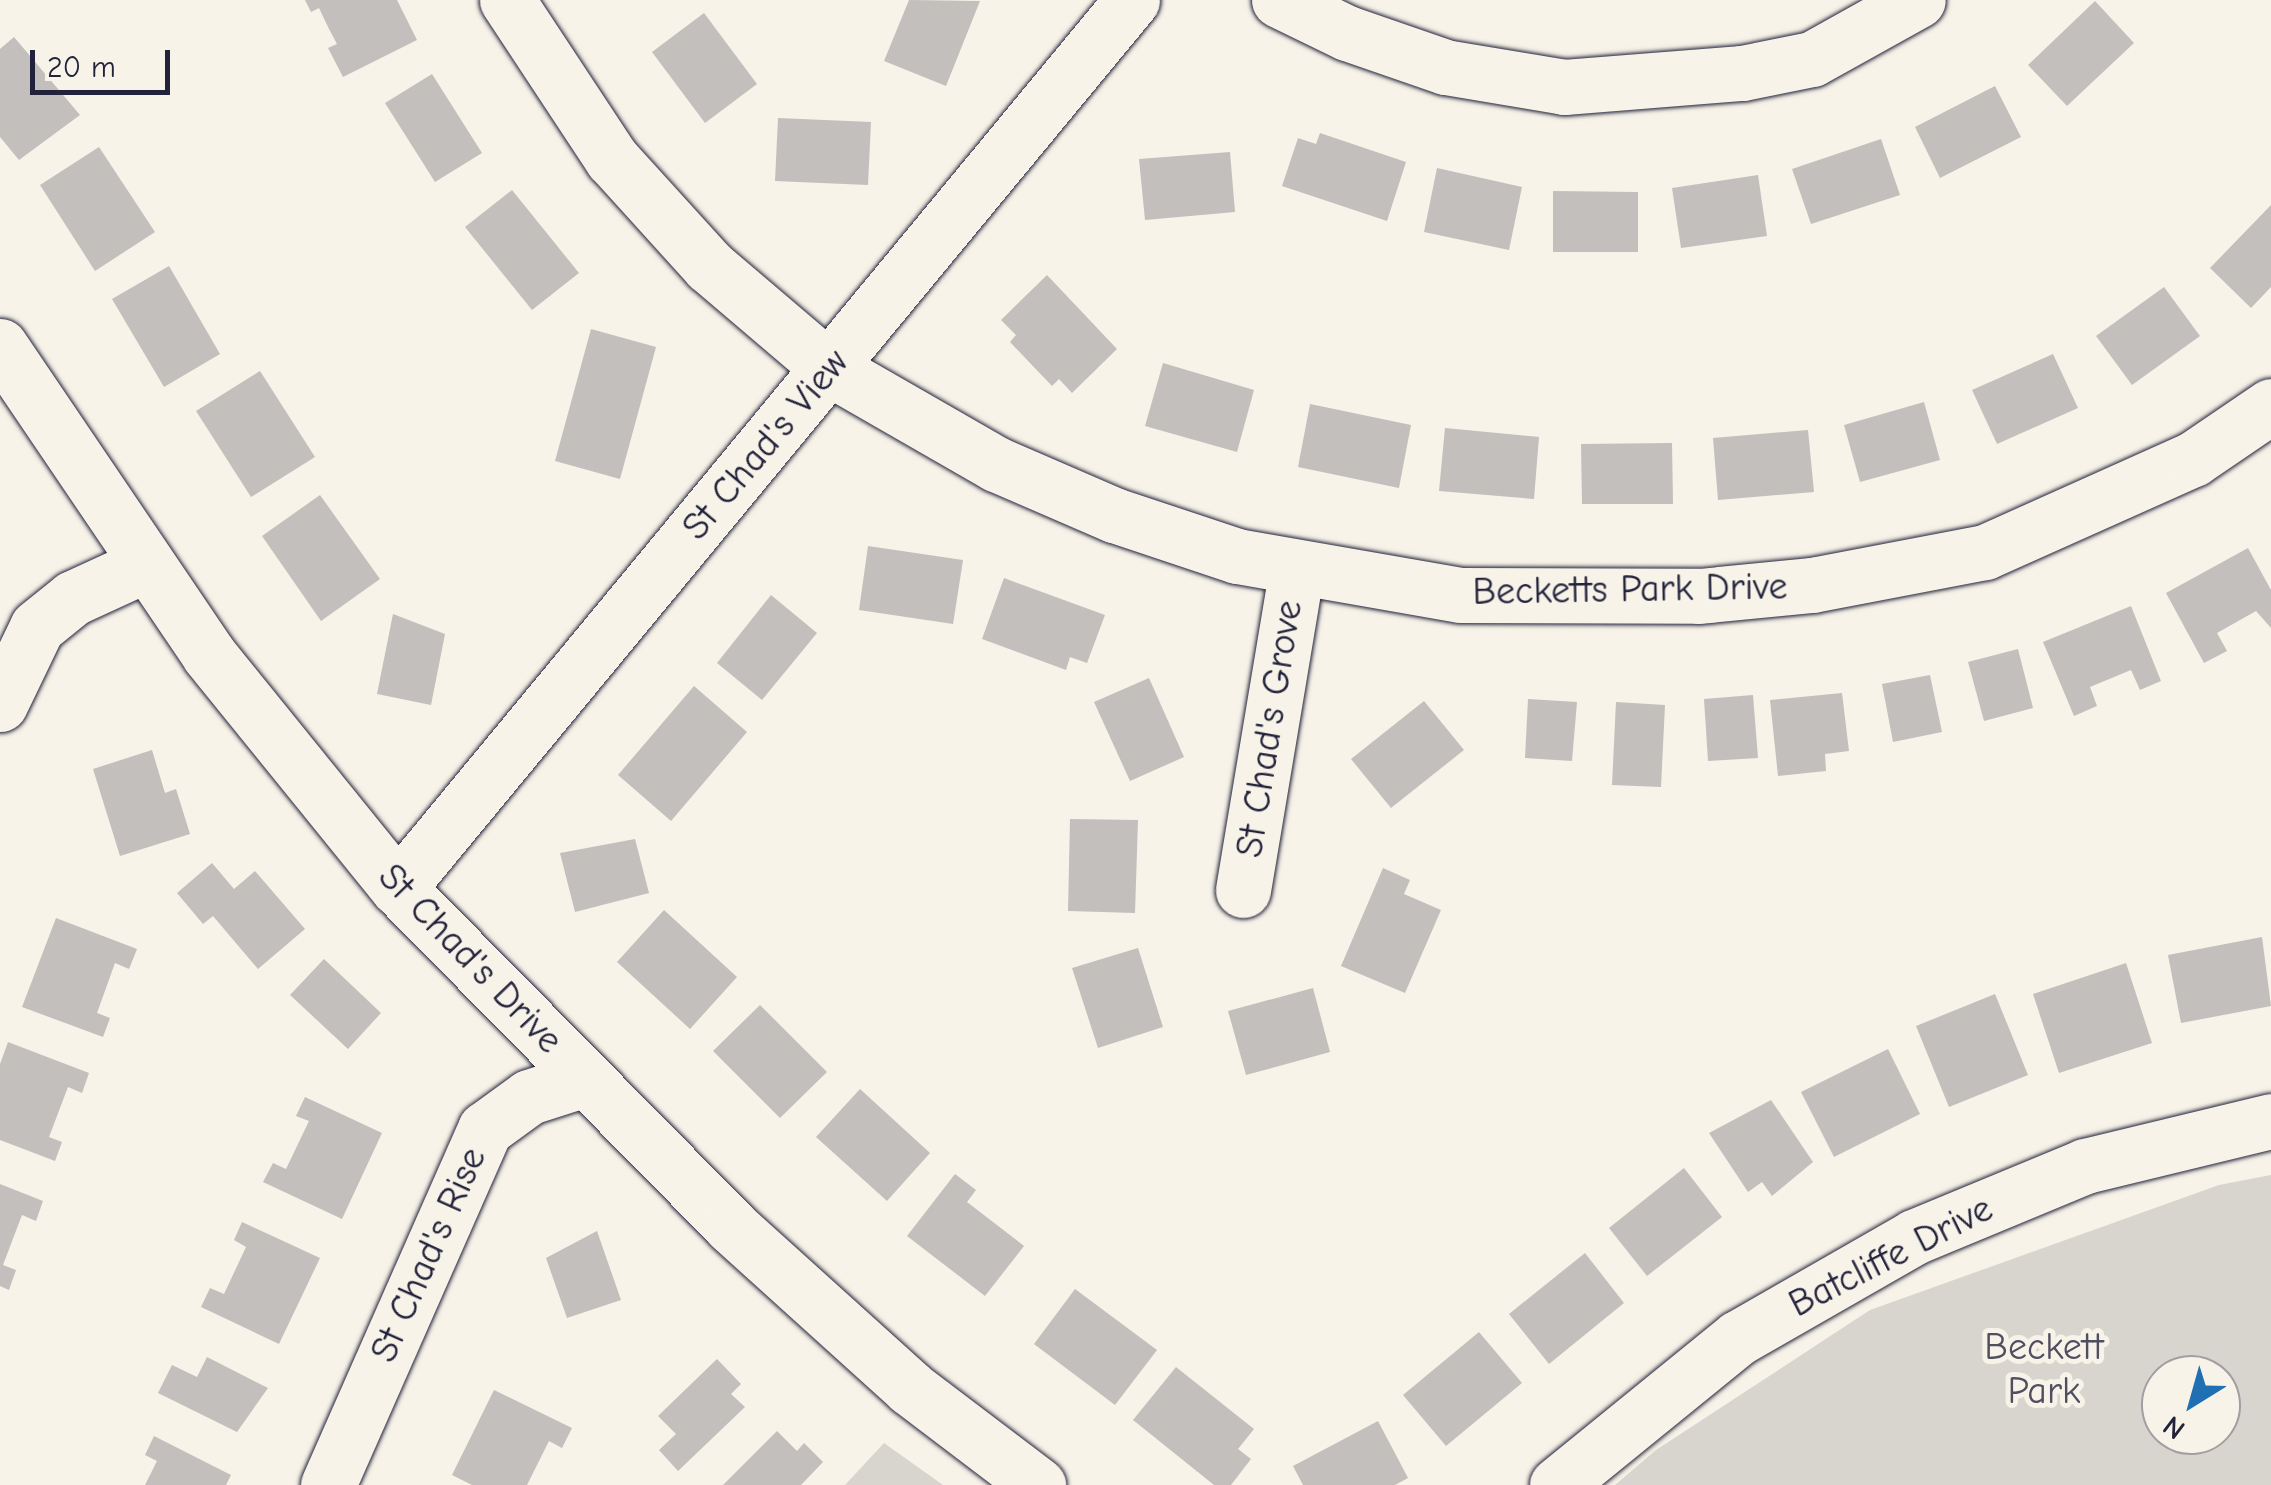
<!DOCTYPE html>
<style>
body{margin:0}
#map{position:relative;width:2271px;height:1485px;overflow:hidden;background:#f7f3e8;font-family:"Comic Neue",sans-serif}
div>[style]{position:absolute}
.green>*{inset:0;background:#d8d5cf}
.building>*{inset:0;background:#c2bfbd}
.roads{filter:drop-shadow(0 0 2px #22223b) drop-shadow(0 0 2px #22223b)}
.minor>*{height:55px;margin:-27.5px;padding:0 27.5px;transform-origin:27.5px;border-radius:27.5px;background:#f7f3e8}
span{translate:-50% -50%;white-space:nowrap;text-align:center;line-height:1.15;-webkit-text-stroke:10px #f7f3e8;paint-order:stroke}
.street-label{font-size:38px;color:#22223b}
.park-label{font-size:38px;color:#504f60}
.north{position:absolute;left:2141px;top:1355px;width:100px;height:100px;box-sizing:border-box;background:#f7f3e8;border:2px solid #a29fa3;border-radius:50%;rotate:217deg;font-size:28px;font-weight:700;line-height:40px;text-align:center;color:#22223b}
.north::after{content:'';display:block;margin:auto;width:35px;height:45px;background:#1f6fb2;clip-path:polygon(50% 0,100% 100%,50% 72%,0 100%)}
.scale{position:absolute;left:30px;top:50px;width:140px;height:45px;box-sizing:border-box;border:5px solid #22223b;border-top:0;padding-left:12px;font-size:30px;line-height:35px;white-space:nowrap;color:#22223b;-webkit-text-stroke:8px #f7f3e8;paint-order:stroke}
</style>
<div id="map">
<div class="green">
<div style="clip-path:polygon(evenodd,2271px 1175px,2271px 1485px,1615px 1485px,1656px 1450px,1870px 1310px,2219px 1185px,2271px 1175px,2221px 1375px,2221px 1435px,2161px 1435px,2161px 1375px,2221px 1375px)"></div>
<div style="clip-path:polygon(884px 1443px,943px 1485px,845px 1485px)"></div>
</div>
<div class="building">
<div style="clip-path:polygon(305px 0,397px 0,417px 40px,343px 77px,328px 48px,337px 44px,329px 29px,319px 8px,311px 12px)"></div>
<div style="clip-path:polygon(909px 0,980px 1px,946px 86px,884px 61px)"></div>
<div style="clip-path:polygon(2095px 1px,2134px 43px,2067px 106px,2028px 65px)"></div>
<div style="clip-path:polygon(704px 13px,757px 84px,705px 123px,652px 52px)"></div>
<div style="clip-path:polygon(14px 37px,80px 115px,19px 160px,0 137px,0 49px)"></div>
<div style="clip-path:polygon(432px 74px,482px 153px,435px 182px,385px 103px)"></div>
<div style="clip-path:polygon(1995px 86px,2021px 137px,1940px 178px,1915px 127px)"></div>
<div style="clip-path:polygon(778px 118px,871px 122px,868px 185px,775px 181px)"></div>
<div style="clip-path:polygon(1320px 133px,1406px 162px,1387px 221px,1282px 186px,1298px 138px,1316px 144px)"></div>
<div style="clip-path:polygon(1881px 139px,1900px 195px,1811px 224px,1792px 169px)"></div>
<div style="clip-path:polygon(99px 147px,155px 232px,95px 271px,40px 185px)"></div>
<div style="clip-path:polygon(1230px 152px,1235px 212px,1145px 220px,1139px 159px)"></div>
<div style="clip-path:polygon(1437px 168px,1522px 187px,1509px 250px,1424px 232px)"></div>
<div style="clip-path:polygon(1758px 175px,1767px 236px,1681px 248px,1672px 188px)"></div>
<div style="clip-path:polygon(512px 190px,579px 273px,532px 310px,465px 227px)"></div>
<div style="clip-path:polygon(1553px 191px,1638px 192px,1638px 252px,1553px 252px)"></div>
<div style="clip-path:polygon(2271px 205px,2271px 287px,2251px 308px,2210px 268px)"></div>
<div style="clip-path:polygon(169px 266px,220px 354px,164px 387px,112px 299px)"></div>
<div style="clip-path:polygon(1047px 275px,1117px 349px,1072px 393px,1059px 379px,1052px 386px,1030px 363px,1010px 342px,1016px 335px,1001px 320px)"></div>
<div style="clip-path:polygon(2164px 287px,2200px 336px,2132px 385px,2096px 336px)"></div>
<div style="clip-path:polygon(591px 329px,656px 347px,620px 479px,555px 461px)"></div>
<div style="clip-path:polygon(2053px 354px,2078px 408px,1997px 444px,1972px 390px)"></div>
<div style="clip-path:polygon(1163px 363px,1254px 390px,1237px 452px,1145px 426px)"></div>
<div style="clip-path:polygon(260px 371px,315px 457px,251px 497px,196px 411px)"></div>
<div style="clip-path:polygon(1924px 402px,1940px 460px,1860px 482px,1844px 425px)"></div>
<div style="clip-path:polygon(1310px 404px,1411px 425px,1399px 488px,1298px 467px)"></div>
<div style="clip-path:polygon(1445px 428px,1539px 437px,1534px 499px,1439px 491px)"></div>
<div style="clip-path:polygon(1808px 430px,1814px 492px,1718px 500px,1713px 438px)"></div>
<div style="clip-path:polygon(1672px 443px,1673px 504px,1582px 504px,1581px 444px)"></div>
<div style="clip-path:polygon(320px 495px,380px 579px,321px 621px,262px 536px)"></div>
<div style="clip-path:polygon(868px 546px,963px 560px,953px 624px,859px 610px)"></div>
<div style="clip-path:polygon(2248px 548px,2271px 590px,2271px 628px,2256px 611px,2217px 633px,2227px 651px,2204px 663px,2166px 593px)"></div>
<div style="clip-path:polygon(1004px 578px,1105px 615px,1087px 663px,1070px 657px,1066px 670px,982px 639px)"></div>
<div style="clip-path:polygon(771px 595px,817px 633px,762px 700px,717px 663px)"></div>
<div style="clip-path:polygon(2131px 606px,2161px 681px,2140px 690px,2131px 670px,2090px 687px,2097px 706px,2074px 716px,2043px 642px)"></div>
<div style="clip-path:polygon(393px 614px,445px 634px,431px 705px,377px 694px)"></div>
<div style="clip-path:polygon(2018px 649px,2033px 708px,1984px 721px,1968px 662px)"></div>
<div style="clip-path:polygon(1930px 675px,1942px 732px,1893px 742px,1882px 684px)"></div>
<div style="clip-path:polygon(1149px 678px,1184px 757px,1130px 781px,1094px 702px)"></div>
<div style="clip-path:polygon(694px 686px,747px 732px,671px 821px,618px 775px)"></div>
<div style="clip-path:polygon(1842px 693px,1849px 751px,1825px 754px,1826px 771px,1778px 776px,1770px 700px)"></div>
<div style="clip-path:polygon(1753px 695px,1758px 758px,1708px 761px,1704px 699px)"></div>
<div style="clip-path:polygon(1528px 699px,1577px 702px,1572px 761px,1525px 758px)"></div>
<div style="clip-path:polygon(1424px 701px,1464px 750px,1391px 808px,1351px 759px)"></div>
<div style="clip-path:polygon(1616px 702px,1665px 705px,1661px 787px,1612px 785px)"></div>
<div style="clip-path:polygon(152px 750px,165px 793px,176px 789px,190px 834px,120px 856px,93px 769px)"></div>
<div style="clip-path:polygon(1070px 819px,1138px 820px,1135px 913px,1068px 911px)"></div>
<div style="clip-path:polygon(635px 839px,649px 893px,575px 912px,560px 853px)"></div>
<div style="clip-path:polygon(212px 863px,234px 889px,255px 871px,305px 929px,258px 969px,213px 916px,203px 924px,177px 893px)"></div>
<div style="clip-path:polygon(1383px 868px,1410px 880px,1404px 894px,1441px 910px,1405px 993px,1341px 966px)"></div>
<div style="clip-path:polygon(664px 910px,737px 977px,690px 1029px,617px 962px)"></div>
<div style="clip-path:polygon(56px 918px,137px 949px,129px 969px,115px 963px,97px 1013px,110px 1018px,103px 1037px,22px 1007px)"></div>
<div style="clip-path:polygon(2262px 937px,2271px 1006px,2181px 1023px,2168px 955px)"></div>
<div style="clip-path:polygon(1138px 948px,1163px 1027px,1098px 1048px,1072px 968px)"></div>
<div style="clip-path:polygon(324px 959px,381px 1013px,348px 1049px,290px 995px)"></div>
<div style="clip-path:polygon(2126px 963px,2152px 1043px,2059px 1073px,2033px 994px)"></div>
<div style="clip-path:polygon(1313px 988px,1330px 1052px,1246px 1075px,1228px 1011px)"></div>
<div style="clip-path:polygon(1995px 994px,2028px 1075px,1949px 1107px,1916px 1026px)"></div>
<div style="clip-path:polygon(760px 1005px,827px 1072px,780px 1118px,713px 1051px)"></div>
<div style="clip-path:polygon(8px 1042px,89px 1073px,82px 1093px,68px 1087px,49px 1137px,62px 1142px,55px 1161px,0 1140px,0 1064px)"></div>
<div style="clip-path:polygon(1888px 1049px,1920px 1114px,1834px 1157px,1801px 1092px)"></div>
<div style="clip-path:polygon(860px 1089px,930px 1153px,887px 1201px,816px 1137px)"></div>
<div style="clip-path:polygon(305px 1097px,382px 1133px,342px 1219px,263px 1182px,273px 1163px,286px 1169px,309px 1121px,296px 1116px)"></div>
<div style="clip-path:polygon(1771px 1100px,1813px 1162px,1772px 1196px,1762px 1182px,1748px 1192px,1709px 1133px)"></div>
<div style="clip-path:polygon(1684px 1168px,1722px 1217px,1647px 1276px,1609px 1228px)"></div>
<div style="clip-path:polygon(955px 1174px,976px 1190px,967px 1202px,1024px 1246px,985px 1296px,907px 1236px)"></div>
<div style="clip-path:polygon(0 1184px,43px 1201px,36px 1221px,22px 1215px,3px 1265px,16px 1270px,9px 1290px,0 1286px)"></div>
<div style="clip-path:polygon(242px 1222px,320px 1258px,279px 1344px,201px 1307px,210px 1288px,224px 1294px,246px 1247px,234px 1240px)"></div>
<div style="clip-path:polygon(597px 1231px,621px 1300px,567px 1318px,546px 1258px)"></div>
<div style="clip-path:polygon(1585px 1253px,1624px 1303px,1549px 1364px,1509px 1314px)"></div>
<div style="clip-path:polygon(1075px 1289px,1157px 1350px,1115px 1405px,1034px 1344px)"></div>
<div style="clip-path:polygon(1479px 1332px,1522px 1383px,1446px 1446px,1403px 1395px)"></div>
<div style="clip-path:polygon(207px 1357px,268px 1388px,237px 1432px,158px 1393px,172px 1365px,197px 1377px)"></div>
<div style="clip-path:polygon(717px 1359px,741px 1384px,731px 1394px,745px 1407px,678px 1471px,659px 1450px,676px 1434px,658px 1416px)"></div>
<div style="clip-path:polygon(1176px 1367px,1254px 1429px,1238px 1449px,1251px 1459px,1231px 1485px,1214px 1485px,1133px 1420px)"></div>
<div style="clip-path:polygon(494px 1390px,572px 1428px,562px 1448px,549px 1441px,527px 1485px,472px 1485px,452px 1475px)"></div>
<div style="clip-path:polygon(1378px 1421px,1408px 1478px,1395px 1485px,1303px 1485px,1293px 1466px)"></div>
<div style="clip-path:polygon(777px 1431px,797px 1451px,804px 1443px,823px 1462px,801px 1485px,723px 1485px)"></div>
<div style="clip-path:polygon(154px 1436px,231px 1475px,226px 1485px,145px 1485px,157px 1461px,145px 1455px)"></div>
</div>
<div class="roads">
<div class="minor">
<div style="left:507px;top:0;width:191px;rotate:56.6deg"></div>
<div style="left:612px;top:159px;width:144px;rotate:47.8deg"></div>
<div style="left:709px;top:266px;width:157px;rotate:40.4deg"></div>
<div style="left:829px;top:368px;width:193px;rotate:29.9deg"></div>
<div style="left:996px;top:464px;width:129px;rotate:23.4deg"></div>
<div style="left:1114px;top:515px;width:130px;rotate:18.4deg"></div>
<div style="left:1237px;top:556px;width:226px;rotate:9.9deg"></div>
<div style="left:1460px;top:595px;width:239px;rotate:0.2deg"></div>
<div style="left:1699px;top:596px;width:114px;rotate:-5.6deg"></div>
<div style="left:1812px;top:585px;width:176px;rotate:-10.8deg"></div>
<div style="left:1985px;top:552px;width:228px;rotate:-24.1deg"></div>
<div style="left:2193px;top:459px;width:94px;rotate:-34.2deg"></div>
<div style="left:1279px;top:0;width:76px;rotate:25.9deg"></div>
<div style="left:1347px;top:33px;width:104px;rotate:19.1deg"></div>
<div style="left:1445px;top:67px;width:121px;rotate:9.5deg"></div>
<div style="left:1564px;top:87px;width:179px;rotate:-4.5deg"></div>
<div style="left:1742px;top:73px;width:71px;rotate:-11.3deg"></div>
<div style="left:1812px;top:59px;width:121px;rotate:-29.1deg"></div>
<div style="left:0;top:346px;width:373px;rotate:55.9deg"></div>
<div style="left:209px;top:655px;width:300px;rotate:51deg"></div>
<div style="left:398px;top:888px;width:474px;rotate:45.4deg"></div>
<div style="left:731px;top:1226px;width:241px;rotate:42.1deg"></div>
<div style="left:910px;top:1388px;width:161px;rotate:37.2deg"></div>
<div style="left:0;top:704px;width:85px;rotate:-64.3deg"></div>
<div style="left:37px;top:627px;width:46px;rotate:-38.9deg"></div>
<div style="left:73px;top:598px;width:81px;rotate:-24.7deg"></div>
<div style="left:398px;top:888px;width:1152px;rotate:-50.42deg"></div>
<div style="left:1243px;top:890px;width:326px;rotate:-80.5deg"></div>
<div style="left:328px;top:1485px;width:389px;rotate:-66.2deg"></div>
<div style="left:485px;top:1129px;width:54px;rotate:-36deg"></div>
<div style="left:529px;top:1097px;width:59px;rotate:-17.8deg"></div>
<div style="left:1557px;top:1485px;width:233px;rotate:-39.1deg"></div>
<div style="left:1738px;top:1338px;width:203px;rotate:-29.8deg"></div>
<div style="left:1914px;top:1237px;width:185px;rotate:-22.5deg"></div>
<div style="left:2085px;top:1166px;width:191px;rotate:-13.6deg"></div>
</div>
</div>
<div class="street-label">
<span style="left:766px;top:445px;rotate:-50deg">St Chad's View</span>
<span style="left:1630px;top:590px;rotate:-1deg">Becketts Park Drive</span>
<span style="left:1270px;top:729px;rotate:-81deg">St Chad's Grove</span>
<span style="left:470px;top:959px;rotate:46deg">St Chad's Drive</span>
<span style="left:429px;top:1255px;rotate:-66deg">St Chad's Rise</span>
<span style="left:1891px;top:1257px;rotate:-27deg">Batcliffe Drive</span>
</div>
<div class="park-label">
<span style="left:2044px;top:1370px">Beckett<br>Park</span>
</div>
<div class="north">N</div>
<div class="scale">20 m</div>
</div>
